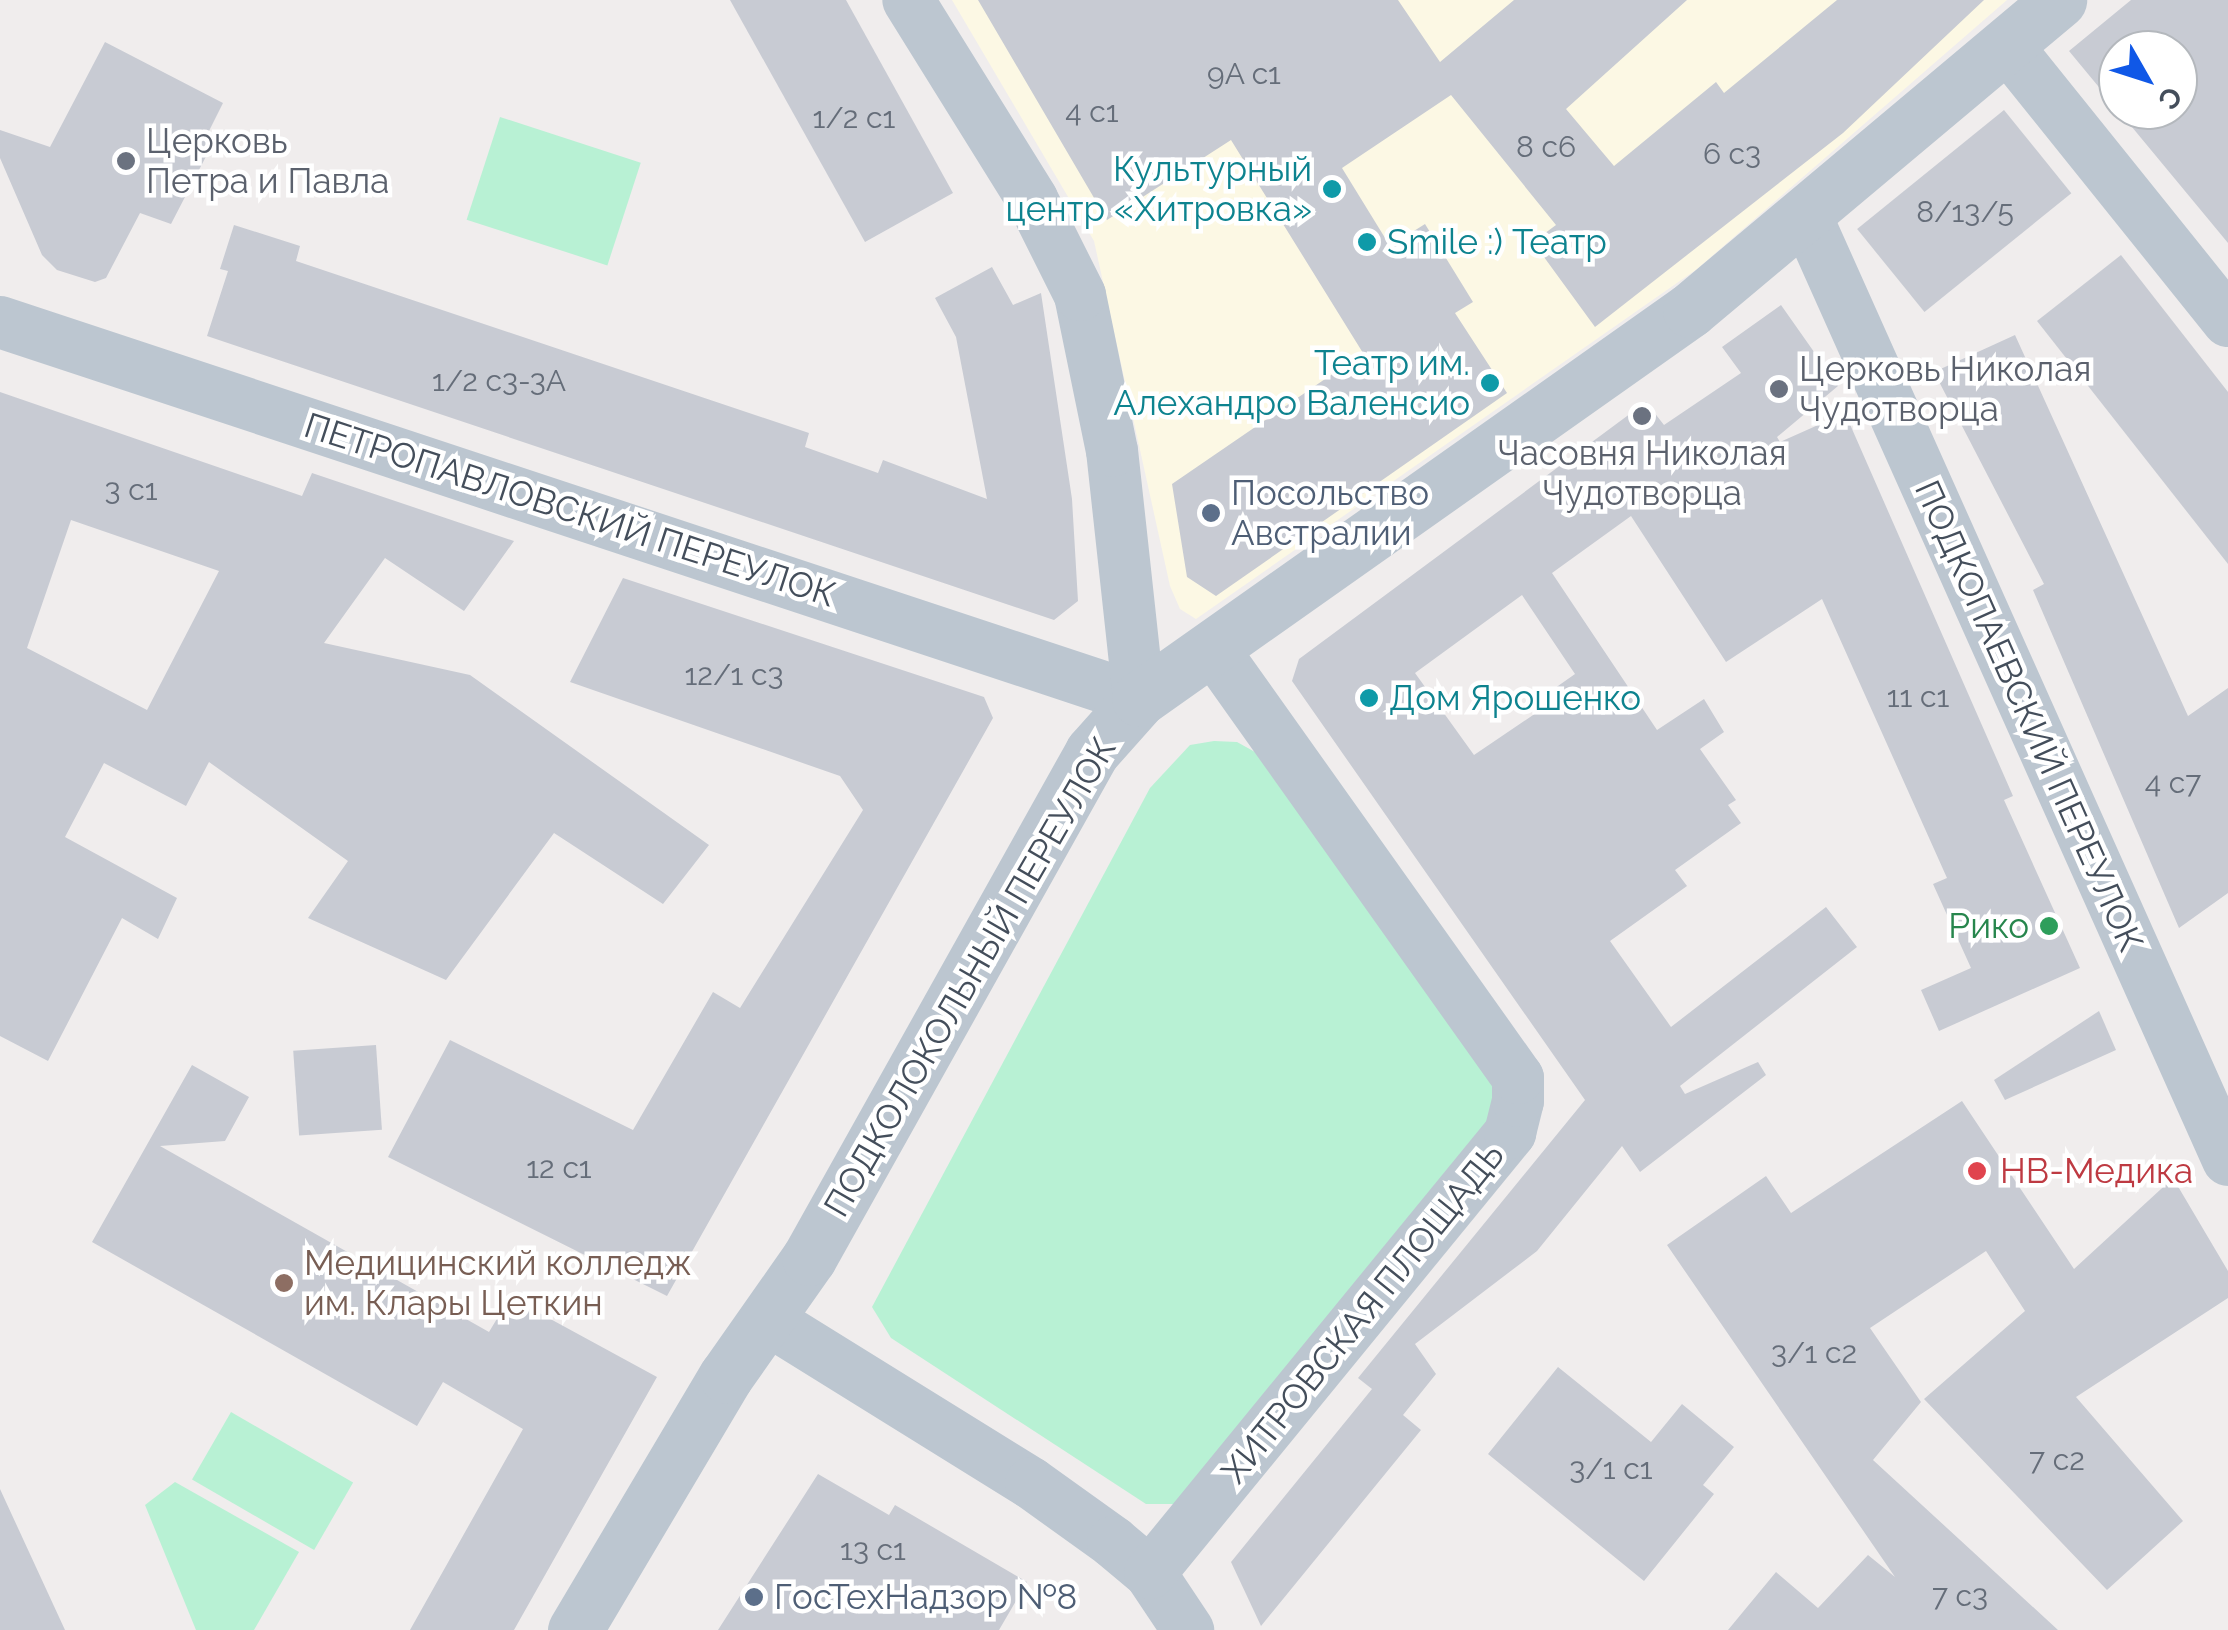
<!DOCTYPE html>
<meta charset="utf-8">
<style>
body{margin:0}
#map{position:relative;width:2228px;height:1630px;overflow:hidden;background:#f0eded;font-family:Raleway,sans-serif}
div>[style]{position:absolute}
.commercial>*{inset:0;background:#fcf8e4}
.green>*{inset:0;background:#b8f1d4;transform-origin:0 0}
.building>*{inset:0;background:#c8cbd3;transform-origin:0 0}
.minor>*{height:52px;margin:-26px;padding:0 26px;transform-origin:26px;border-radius:26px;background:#bcc6d0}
.tertiary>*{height:55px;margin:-27.5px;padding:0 27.5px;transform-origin:27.5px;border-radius:27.5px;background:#bcc6d0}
.dots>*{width:28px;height:28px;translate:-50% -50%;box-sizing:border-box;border:5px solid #fff;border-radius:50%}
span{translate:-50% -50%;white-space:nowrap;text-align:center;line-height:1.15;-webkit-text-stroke:9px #fff;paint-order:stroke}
.number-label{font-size:30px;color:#656d79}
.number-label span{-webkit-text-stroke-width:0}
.worship-label{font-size:35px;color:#5b616d}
.left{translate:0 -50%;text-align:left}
.culture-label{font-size:35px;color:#0d838f}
.right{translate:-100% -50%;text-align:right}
.service-label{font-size:35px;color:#4e5e75}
.street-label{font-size:35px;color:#444e5b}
.leisure-label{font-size:35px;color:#27864d}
.health-label{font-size:35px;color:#be3a42}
.education-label{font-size:35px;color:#785e54}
.north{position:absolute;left:2098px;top:30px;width:100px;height:100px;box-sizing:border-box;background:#fff;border:2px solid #b4b8bd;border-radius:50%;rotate:129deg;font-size:28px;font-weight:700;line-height:40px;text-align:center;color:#444e5b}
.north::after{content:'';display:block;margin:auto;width:35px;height:45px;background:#1058e7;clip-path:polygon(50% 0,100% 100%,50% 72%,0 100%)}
</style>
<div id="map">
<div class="commercial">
<div style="clip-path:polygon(952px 0,2007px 0,1697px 269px,1196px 619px,1180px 609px,1170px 586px,1094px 241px)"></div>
</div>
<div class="green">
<div style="left:500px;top:117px;width:148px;height:108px;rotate:18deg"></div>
<div style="clip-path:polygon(1214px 741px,1237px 742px,1255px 752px,1490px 1066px,1498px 1098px,1490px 1122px,1178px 1504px,1146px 1504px,891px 1338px,872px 1307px,1150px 788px,1190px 745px)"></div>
<div style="left:231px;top:1412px;width:141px;height:78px;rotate:30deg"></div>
<div style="clip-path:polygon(175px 1482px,299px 1552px,254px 1630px,196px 1630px,145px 1505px)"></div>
</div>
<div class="building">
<div style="clip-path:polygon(730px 0,846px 0,953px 193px,865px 242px)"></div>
<div style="clip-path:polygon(978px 0,1398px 0,1440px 62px,1514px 0,1687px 0,1566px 109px,1614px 166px,1716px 82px,1724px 93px,1837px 0,1984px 0,1843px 133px,1595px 327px,1533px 242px,1556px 225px,1451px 95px,1342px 168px,1390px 246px,1425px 224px,1473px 302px,1455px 313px,1507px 393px,1216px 596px,1187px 577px,1172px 484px,1363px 353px,1231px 140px,1107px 220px)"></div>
<div style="clip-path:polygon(evenodd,2131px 0,2228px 0,2228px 243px,2069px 51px,2131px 0,2118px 50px,2178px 50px,2178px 110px,2118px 110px,2118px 50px)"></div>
<div style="clip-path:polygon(105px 42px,223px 103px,206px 137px,214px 141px,171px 224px,140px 213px,106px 278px,95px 282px,57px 270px,42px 255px,0 158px,0 130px,50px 147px)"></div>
<div style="left:2004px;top:110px;width:107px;height:189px;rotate:51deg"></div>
<div style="clip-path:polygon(234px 225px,300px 246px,296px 261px,809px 433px,805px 447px,878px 473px,883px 460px,987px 499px,956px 337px,935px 298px,992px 267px,1013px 305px,1041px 293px,1072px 499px,1078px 601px,1054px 620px,207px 336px,228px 271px,220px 269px)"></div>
<div style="clip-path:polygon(2121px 255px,2228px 392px,2228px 564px,2037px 321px)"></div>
<div style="clip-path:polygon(evenodd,1781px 305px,1838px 386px,1777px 437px,1780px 442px,1845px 413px,2013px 796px,2004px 800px,2080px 968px,1939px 1031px,1921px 990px,1971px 968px,1933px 884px,1947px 878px,1822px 599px,1726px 662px,1631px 516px,1552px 573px,1657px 730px,1704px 699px,1724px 732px,1700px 749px,1736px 800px,1728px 805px,1741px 823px,1675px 870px,1687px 886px,1610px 941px,1671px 1027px,1826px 907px,1857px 947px,1680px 1086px,1685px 1094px,1758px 1062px,1766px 1075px,1640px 1172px,1622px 1146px,1537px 1251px,1415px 1344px,1436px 1374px,1403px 1415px,1421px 1430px,1261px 1626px,1231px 1562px,1372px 1389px,1358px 1378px,1585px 1100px,1292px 681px,1299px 659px,1646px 402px,1664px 425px,1741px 373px,1722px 347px,1781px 305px,1522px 595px,1575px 674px,1531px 705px,1536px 713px,1474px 755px,1415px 673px,1522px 595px)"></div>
<div style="clip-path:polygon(2015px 335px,2188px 716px,2228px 688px,2228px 893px,2179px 928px,2033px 590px,2044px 584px,1934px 372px)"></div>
<div style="clip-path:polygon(evenodd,0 392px,302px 496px,312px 473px,514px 541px,464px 611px,385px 558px,324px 643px,470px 675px,709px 845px,663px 904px,554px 833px,446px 980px,308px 918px,348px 861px,209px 762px,186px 806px,104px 763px,65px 837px,177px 898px,158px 939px,122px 918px,48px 1061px,0 1036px,0 392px,71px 520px,219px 571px,147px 710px,27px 648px,71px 520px)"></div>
<div style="clip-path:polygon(623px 578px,984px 697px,993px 718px,667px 1296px,388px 1157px,450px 1040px,633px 1130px,713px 992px,740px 1008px,863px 810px,840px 776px,570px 682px)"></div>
<div style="clip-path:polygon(2099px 1011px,2116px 1050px,2005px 1100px,1994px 1080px)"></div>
<div style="left:376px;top:1045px;width:85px;height:83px;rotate:86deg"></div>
<div style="clip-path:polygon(192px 1065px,249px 1097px,225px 1141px,160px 1146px,489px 1332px,510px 1297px,657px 1377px,514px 1630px,410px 1630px,523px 1429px,443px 1382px,417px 1426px,92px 1242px)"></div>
<div style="clip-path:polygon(1962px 1101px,2074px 1269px,2173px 1178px,2228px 1271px,2228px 1298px,2076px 1397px,2183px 1521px,2107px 1590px,1924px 1399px,2025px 1311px,1986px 1251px,1870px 1328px,1921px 1402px,1873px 1460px,2058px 1630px,1728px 1630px,1776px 1572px,1818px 1608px,1868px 1555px,1895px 1577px,1667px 1245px,1766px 1176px,1791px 1213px)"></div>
<div style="clip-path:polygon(1558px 1367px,1651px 1442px,1682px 1404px,1734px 1447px,1703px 1485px,1714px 1494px,1644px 1581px,1488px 1454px)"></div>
<div style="clip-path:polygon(818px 1474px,889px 1515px,895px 1505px,1027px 1582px,999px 1630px,718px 1630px)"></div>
<div style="clip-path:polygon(0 1489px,41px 1578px,65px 1630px,0 1630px)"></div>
</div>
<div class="minor">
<div style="left:2007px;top:46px;width:353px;rotate:51.2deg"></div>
<div style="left:1806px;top:216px;width:1034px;rotate:65.91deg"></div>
<div style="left:0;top:322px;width:1200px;rotate:18.31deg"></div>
<div style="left:1139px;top:699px;width:249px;rotate:-96.2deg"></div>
<div style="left:1112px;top:451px;width:159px;rotate:-101.6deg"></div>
<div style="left:1080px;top:295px;width:107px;rotate:-116.6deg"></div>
<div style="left:1032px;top:199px;width:234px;rotate:-121.9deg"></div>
<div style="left:768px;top:1320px;width:309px;rotate:31.8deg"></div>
<div style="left:1031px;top:1483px;width:101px;rotate:35.7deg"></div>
<div style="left:1113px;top:1542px;width:48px;rotate:40deg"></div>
<div style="left:1150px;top:1573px;width:69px;rotate:56.3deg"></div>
<div style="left:1150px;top:1573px;width:569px;rotate:-50.71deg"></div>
<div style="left:1510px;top:1133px;width:33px;rotate:-76deg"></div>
<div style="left:1518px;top:1101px;width:23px;rotate:-90deg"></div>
<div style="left:1518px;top:1078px;width:526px;rotate:-125.41deg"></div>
</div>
<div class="tertiary">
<div style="left:575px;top:1630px;width:295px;rotate:-59.3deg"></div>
<div style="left:726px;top:1376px;width:144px;rotate:-54.9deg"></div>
<div style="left:809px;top:1258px;width:580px;rotate:-60.78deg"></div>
<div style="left:1092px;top:752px;width:71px;rotate:-48.4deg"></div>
<div style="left:1139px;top:699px;width:674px;rotate:-35.22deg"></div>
<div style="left:1690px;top:310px;width:482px;rotate:-40deg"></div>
</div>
<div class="dots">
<div style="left:126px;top:161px;background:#6b7280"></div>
<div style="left:1332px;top:189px;background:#0f9aa8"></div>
<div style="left:1367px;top:242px;background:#0f9aa8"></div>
<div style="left:1490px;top:383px;background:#0f9aa8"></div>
<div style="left:1779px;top:389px;background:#6b7280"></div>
<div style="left:1642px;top:416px;background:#6b7280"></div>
<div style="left:1211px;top:513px;background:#5c6f8a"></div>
<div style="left:1369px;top:698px;background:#0f9aa8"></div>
<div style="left:2049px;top:926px;background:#2e9e5b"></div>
<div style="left:1977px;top:1171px;background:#e0444e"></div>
<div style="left:284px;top:1283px;background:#8d6e63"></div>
<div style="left:754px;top:1597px;background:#5c6f8a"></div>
</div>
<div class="number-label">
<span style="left:1244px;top:74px">9А с1</span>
<span style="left:1092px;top:112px">4 с1</span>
<span style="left:854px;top:118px">1/2 с1</span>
<span style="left:1546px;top:147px">8 с6</span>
<span style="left:1732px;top:154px">6 с3</span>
<span style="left:1965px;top:212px">8/13/5</span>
<span style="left:499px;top:381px">1/2 с3-3А</span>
<span style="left:131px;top:490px">3 с1</span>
<span style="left:734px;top:675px">12/1 с3</span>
<span style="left:1918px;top:697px">11 с1</span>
<span style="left:2173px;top:783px">4 с7</span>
<span style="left:559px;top:1168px">12 с1</span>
<span style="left:1814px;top:1353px">3/1 с2</span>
<span style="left:2057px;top:1460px">7 с2</span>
<span style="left:1611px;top:1469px">3/1 с1</span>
<span style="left:873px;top:1550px">13 с1</span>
<span style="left:1960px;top:1596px">7 с3</span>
</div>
<div class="worship-label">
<span class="left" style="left:146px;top:161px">Церковь<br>Петра и Павла</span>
<span class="left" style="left:1799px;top:389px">Церковь Николая<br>Чудотворца</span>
<span style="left:1642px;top:473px">Часовня Николая<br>Чудотворца</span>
</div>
<div class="culture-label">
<span class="right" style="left:1312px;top:189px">Культурный<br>центр «Хитровка»</span>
<span class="left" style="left:1387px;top:242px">Smile :) Театр</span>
<span class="right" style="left:1470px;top:383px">Театр им.<br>Алехандро Валенсио</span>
<span class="left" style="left:1389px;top:698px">Дом Ярошенко</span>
</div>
<div class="service-label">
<span class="left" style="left:1231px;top:513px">Посольство<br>Австралии</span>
<span class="left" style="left:774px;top:1597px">ГосТехНадзор №8</span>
</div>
<div class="street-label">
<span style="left:570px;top:510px;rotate:18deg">ПЕТРОПАВЛОВСКИЙ ПЕРЕУЛОК</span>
<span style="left:2029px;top:716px;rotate:66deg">ПОДКОПАЕВСКИЙ ПЕРЕУЛОК</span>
<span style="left:970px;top:977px;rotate:-60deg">ПОДКОЛОКОЛЬНЫЙ ПЕРЕУЛОК</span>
<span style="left:1363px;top:1313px;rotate:-51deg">ХИТРОВСКАЯ ПЛОЩАДЬ</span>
</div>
<div class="leisure-label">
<span class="right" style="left:2029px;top:926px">Рико</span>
</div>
<div class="health-label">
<span class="left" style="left:2000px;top:1171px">НВ-Медика</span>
</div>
<div class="education-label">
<span class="left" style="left:304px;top:1283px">Медицинский колледж<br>им. Клары Цеткин</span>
</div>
<div class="north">С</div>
</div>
